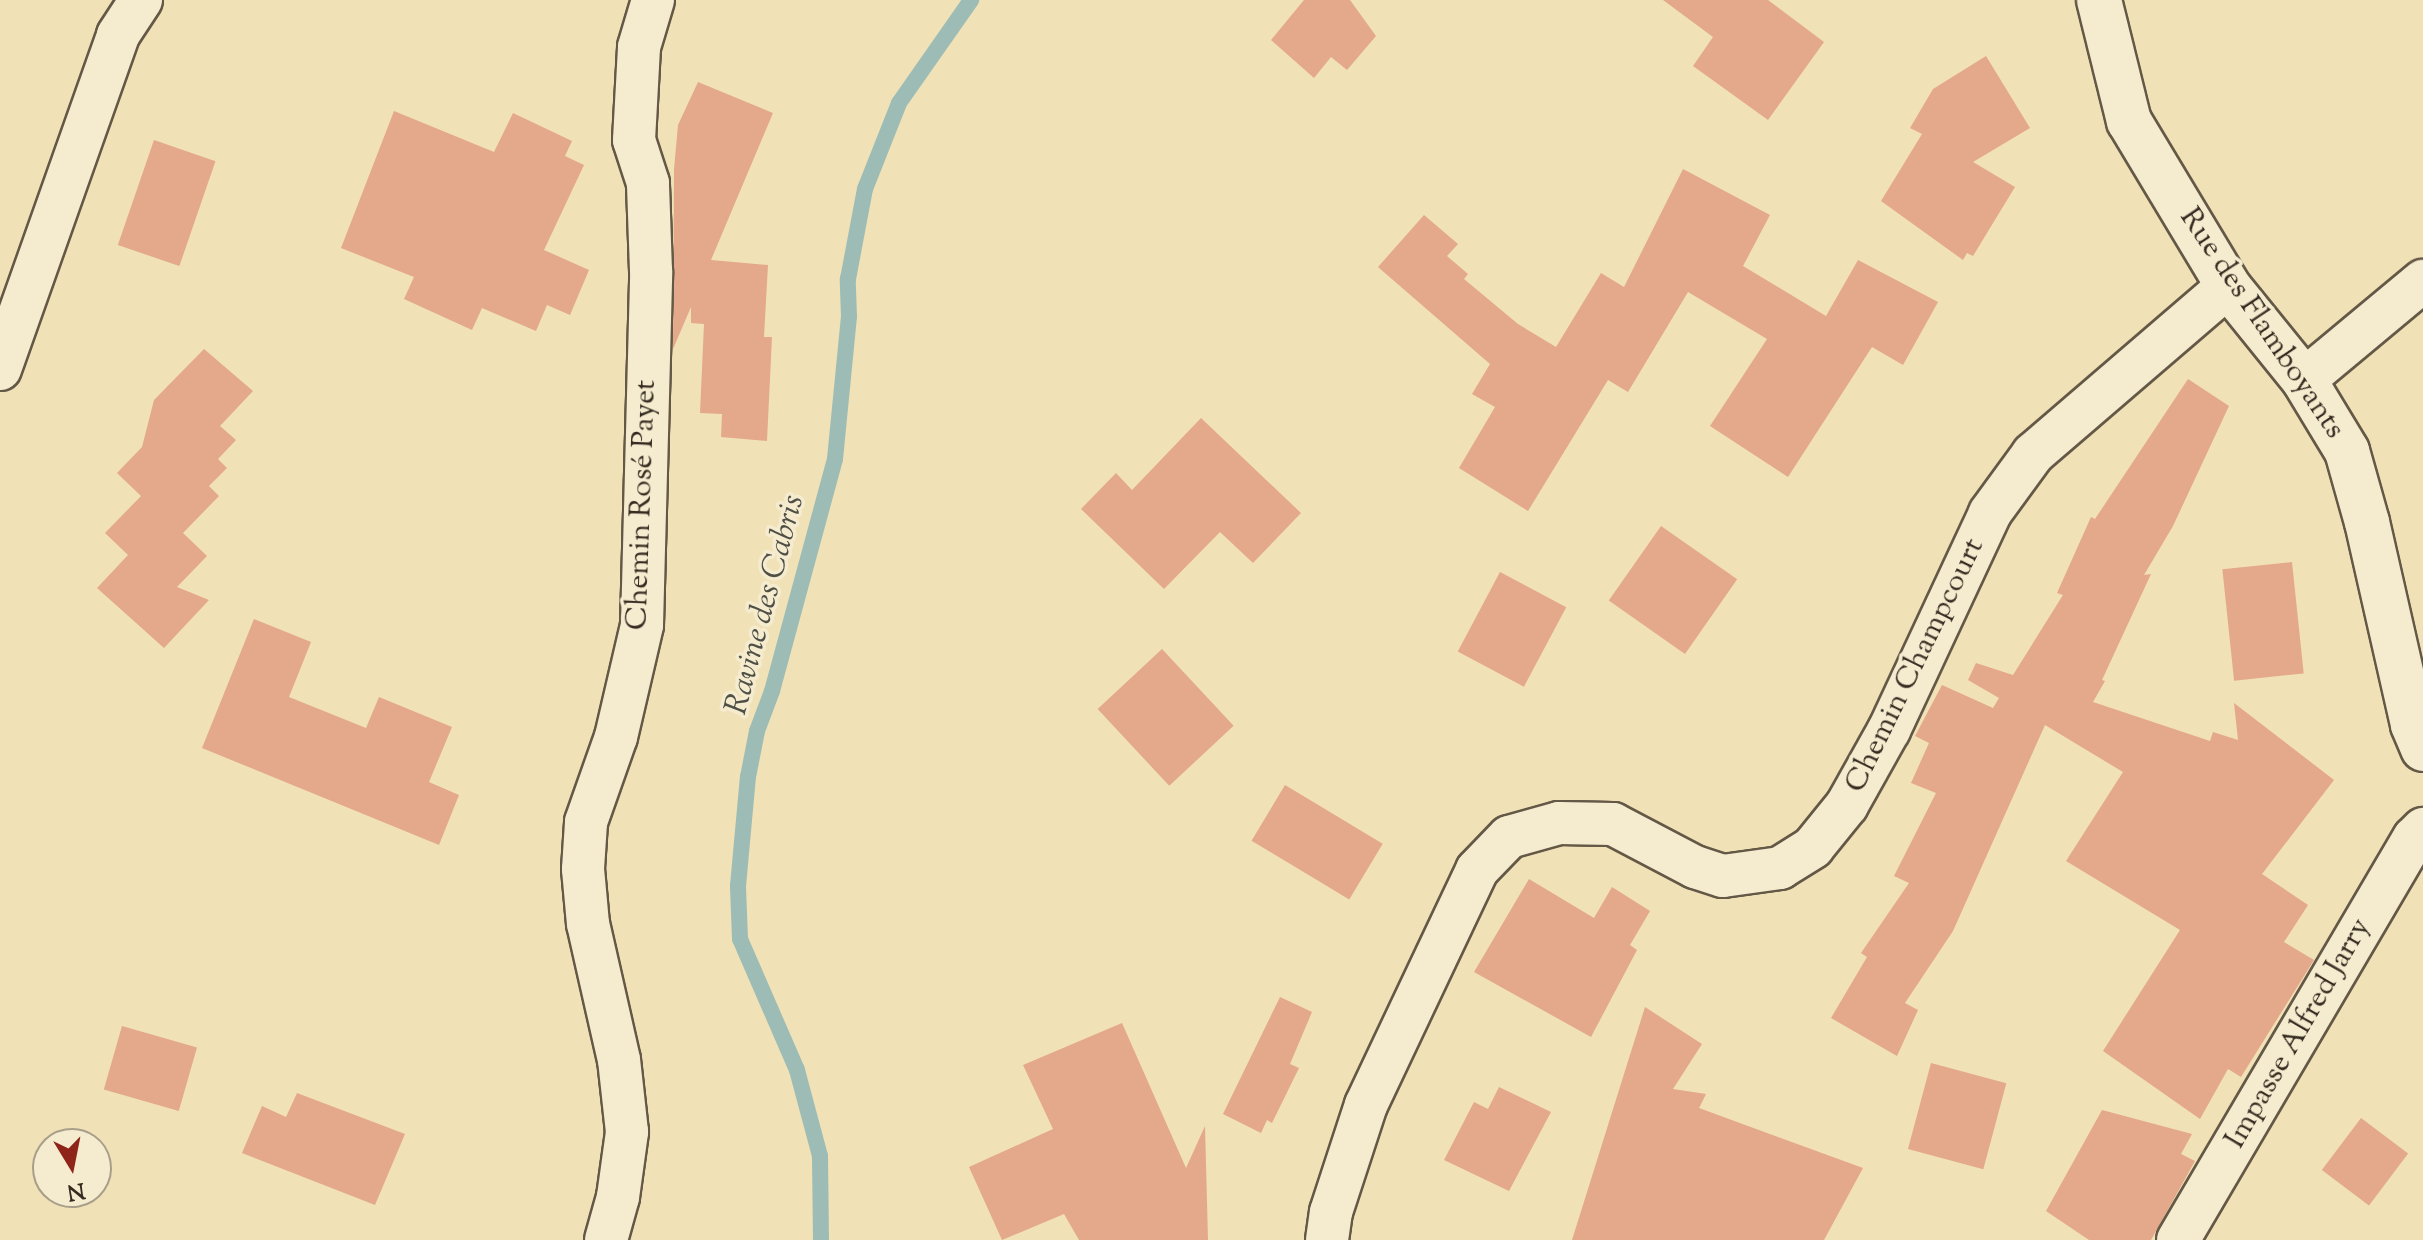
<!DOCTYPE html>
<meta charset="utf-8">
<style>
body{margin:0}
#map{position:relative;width:2423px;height:1240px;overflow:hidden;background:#f0e1b7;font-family:"Sorts Mill Goudy",serif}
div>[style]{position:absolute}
.stream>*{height:16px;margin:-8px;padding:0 8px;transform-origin:8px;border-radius:8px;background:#9cbcb5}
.building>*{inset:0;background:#e4a88a;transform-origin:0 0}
.roads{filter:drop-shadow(2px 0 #645846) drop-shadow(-2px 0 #645846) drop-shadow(0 2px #645846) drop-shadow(0 -2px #645846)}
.minor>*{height:42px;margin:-21px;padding:0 21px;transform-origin:21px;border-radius:21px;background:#f5ecd0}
.secondary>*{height:44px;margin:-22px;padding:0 22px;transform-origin:22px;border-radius:22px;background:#f5ecd0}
span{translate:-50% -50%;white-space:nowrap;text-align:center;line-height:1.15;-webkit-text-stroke:7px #f5ecd0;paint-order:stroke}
.street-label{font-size:30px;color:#352b20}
.water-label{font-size:32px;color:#4f4f45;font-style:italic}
.north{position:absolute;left:32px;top:1128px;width:80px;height:80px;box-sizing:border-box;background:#f5ecd0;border:2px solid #a89f8a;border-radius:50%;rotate:170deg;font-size:22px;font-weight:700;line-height:32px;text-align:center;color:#352b20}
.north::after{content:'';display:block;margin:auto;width:28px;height:36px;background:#8f2418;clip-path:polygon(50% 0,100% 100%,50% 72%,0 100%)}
</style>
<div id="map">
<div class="stream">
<div style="left:821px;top:1240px;width:84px;rotate:-90.7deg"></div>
<div style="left:820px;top:1156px;width:89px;rotate:-105deg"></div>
<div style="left:797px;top:1070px;width:143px;rotate:-113.5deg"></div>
<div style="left:740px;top:939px;width:53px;rotate:-92.2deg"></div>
<div style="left:738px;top:886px;width:109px;rotate:-84.8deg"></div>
<div style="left:748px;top:777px;width:47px;rotate:-78.9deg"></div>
<div style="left:757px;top:731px;width:43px;rotate:-69.4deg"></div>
<div style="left:772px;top:691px;width:240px;rotate:-74.8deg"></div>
<div style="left:835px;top:459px;width:143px;rotate:-84.4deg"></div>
<div style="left:849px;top:317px;width:38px;rotate:-92deg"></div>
<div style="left:848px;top:279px;width:92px;rotate:-79.3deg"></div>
<div style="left:865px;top:189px;width:92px;rotate:-68.4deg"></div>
<div style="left:899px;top:103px;width:126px;rotate:-55deg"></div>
</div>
<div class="building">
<div style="clip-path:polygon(1304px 0,1350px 0,1376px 36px,1347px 70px,1331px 57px,1314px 78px,1271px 40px)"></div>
<div style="clip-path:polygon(1663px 0,1768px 0,1824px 42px,1768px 120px,1693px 66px,1713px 37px)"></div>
<div style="clip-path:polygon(1986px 56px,2030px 128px,1973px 162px,2015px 187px,1973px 256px,1967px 253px,1963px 260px,1881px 201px,1922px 134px,1910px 128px,1933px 89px)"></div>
<div style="clip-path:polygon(698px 82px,773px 113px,711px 260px,768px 265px,764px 337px,772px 337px,767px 441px,721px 437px,722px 414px,700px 413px,704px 324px,691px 323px,691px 307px,673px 349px,674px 169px,678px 125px)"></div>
<div style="clip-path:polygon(394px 111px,494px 152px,513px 113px,572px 141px,565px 156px,584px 165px,544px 250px,589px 270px,570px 315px,547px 305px,536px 331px,482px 308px,472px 330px,404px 299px,414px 277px,341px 248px)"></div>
<div style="left:154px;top:140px;width:65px;height:111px;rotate:19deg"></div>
<div style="clip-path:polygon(1683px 169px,1770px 215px,1743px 266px,1826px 316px,1858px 260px,1938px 302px,1903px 365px,1872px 347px,1788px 477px,1710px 426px,1767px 339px,1688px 292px,1628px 392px,1608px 380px,1528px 511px,1459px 468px,1495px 407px,1472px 394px,1490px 364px,1378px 267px,1424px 215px,1458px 244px,1447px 256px,1468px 274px,1464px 279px,1518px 324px,1556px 347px,1601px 273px,1624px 287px)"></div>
<div style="clip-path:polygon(204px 349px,253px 391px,220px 426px,236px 440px,218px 459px,227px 468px,209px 486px,219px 496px,183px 533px,207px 556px,177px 587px,209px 600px,164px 648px,97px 588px,128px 555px,105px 533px,141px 496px,117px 473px,142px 447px,154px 400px)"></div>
<div style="clip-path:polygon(2188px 379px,2229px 406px,2173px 526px,2144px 575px,2151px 574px,2102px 680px,2105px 681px,2093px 702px,2210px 741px,2213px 732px,2238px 740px,2234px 703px,2334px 780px,2262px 874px,2308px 905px,2284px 942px,2314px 960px,2241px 1077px,2228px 1069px,2200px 1119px,2103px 1051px,2180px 930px,2066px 861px,2123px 772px,2045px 725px,1953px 931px,1905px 1003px,1918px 1010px,1897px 1056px,1831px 1018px,1867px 957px,1861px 953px,1909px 883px,1894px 876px,1936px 793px,1911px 783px,1929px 743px,1915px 736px,1942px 685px,1993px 708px,1999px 698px,1968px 680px,1976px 663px,2013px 675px,2063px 595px,2057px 593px,2091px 517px,2095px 519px)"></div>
<div style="clip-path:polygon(1201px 418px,1301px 513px,1253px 563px,1220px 532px,1164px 589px,1081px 509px,1116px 473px,1132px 490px)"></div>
<div style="left:1661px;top:526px;width:93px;height:91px;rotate:35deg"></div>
<div style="left:2292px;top:562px;width:112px;height:70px;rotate:84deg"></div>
<div style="left:1500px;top:572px;width:75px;height:90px;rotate:28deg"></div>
<div style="clip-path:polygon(254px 619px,311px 642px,289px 697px,366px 728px,379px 697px,452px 727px,429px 782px,459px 795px,439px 845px,202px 748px)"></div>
<div style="left:1162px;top:649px;width:105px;height:88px;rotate:47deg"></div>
<div style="left:1285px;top:785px;width:114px;height:65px;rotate:31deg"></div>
<div style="clip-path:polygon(1529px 879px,1594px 918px,1612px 887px,1650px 911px,1630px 945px,1637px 950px,1591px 1037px,1474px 972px)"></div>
<div style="clip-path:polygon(1280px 997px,1312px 1012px,1290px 1064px,1299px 1068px,1272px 1123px,1267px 1120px,1261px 1133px,1223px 1114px)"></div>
<div style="clip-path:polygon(1645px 1007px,1702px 1044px,1673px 1089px,1706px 1094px,1699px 1108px,1863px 1168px,1824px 1240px,1572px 1240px)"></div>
<div style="clip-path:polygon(1122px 1023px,1186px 1168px,1205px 1126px,1208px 1240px,1079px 1240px,1064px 1214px,1002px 1240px,969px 1167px,1053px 1129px,1023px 1065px)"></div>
<div style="left:122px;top:1026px;width:78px;height:66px;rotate:16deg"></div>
<div style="left:1931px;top:1063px;width:78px;height:89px;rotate:15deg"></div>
<div style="clip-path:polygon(1499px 1087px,1551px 1112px,1509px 1191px,1444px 1160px,1474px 1102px,1488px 1109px)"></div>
<div style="clip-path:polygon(297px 1093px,405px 1134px,375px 1205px,242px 1153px,262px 1106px,286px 1117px)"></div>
<div style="clip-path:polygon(2102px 1110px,2192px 1134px,2181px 1154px,2195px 1161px,2151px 1240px,2089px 1240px,2046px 1211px)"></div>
<div style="left:2361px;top:1118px;width:59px;height:65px;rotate:37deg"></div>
</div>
<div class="roads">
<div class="minor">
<div style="left:0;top:369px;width:354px;rotate:-70.5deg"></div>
<div style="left:118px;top:35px;width:42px;rotate:-56.7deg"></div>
<div style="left:2304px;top:380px;width:155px;rotate:-39.8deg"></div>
<div style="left:606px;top:1240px;width:45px;rotate:-74.4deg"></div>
<div style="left:618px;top:1197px;width:66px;rotate:-82.1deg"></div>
<div style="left:627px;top:1132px;width:72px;rotate:-96.3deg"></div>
<div style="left:619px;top:1060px;width:139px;rotate:-102.8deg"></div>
<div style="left:588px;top:924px;width:55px;rotate:-95.2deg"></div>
<div style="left:583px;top:869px;width:47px;rotate:-86.3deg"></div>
<div style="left:586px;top:822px;width:90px;rotate:-70.6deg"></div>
<div style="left:616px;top:737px;width:115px;rotate:-76.9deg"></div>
<div style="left:642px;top:625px;width:354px;rotate:-88.5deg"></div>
<div style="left:651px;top:271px;width:88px;rotate:-92deg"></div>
<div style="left:648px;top:183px;width:45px;rotate:-108deg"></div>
<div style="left:634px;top:140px;width:93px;rotate:-86.9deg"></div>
<div style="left:639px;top:47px;width:49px;rotate:-73.4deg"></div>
<div style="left:1327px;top:1240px;width:28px;rotate:-82deg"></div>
<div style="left:1331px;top:1212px;width:113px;rotate:-71.9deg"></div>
<div style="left:1366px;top:1105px;width:260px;rotate:-64.7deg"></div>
<div style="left:1477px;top:870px;width:46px;rotate:-45.9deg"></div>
<div style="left:1509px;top:837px;width:52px;rotate:-15.6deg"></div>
<div style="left:1559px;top:823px;width:54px;rotate:1.1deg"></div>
<div style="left:1613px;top:824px;width:93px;rotate:27.7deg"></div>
<div style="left:1695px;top:867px;width:29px;rotate:18deg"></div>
<div style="left:1723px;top:876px;width:58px;rotate:-8deg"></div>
<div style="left:1780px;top:868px;width:39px;rotate:-32deg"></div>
<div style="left:1813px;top:847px;width:54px;rotate:-51deg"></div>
<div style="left:1847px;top:805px;width:86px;rotate:-60.8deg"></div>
<div style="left:1889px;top:730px;width:239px;rotate:-65deg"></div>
<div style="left:1990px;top:513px;width:73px;rotate:-53.9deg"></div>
<div style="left:2033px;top:454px;width:257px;rotate:-40.7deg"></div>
<div style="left:2178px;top:1240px;width:466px;rotate:-59.6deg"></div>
<div style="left:2414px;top:838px;width:13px;rotate:-45deg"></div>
</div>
<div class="secondary">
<div style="left:2099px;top:0;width:125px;rotate:76.1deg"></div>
<div style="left:2129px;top:121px;width:192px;rotate:59deg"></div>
<div style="left:2228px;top:286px;width:121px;rotate:51deg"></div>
<div style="left:2304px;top:380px;width:83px;rotate:58.8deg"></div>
<div style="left:2347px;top:451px;width:74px;rotate:74.3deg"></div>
<div style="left:2367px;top:522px;width:208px;rotate:77.2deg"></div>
<div style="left:2413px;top:725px;width:26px;rotate:67deg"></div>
</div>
</div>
<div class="street-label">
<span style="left:2261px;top:324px;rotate:56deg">Rue des Flamboyants</span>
<span style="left:643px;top:505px;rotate:-88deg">Chemin Rosé Payet</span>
<span style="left:1916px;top:666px;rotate:-64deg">Chemin Champcourt</span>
<span style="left:2299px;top:1034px;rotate:-60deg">Impasse Alfred Jarry</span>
</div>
<div class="water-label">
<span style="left:766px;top:605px;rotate:-75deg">Ravine des Cabris</span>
</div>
<div class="north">N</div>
</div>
